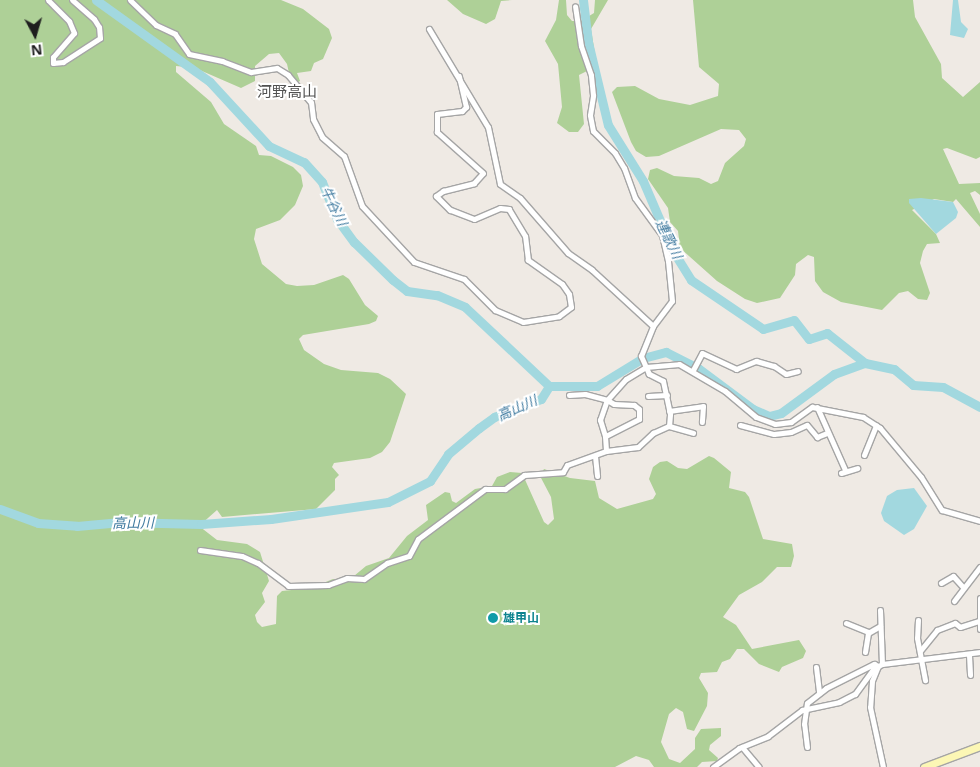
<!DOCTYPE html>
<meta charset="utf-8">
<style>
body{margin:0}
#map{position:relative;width:980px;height:767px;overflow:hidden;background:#efeae4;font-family:"Noto Sans","Noto Sans JP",sans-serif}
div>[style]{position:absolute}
.forest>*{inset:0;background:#aed097}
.water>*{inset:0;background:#a2d8df}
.river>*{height:9px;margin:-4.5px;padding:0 4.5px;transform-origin:4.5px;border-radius:4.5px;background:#a2d8df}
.roads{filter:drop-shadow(1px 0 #a5a5a5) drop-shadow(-1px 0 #a5a5a5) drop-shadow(0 1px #a5a5a5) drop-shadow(0 -1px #a5a5a5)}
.street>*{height:5px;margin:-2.5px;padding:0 2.5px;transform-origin:2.5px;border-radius:2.5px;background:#fff}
.secondary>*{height:7px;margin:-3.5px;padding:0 3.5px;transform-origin:3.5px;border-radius:3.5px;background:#fcf7b5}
.dots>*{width:14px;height:14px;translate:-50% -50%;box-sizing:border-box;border:2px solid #fff;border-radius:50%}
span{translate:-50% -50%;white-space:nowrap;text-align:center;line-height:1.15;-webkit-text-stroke:4px #fff;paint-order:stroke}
.culture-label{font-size:12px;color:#0d838f;font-weight:700}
.left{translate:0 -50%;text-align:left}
.water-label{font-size:14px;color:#427ca1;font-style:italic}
.quarter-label{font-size:15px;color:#515151}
.north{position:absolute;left:10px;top:10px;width:50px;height:50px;-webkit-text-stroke:4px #fff;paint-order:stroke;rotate:174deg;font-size:14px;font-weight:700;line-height:20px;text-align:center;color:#1e1e1e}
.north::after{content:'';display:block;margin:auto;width:18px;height:22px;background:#1e1e1e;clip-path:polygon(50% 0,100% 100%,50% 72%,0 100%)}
</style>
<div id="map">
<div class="forest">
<div style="clip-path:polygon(0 0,281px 0,303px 9px,329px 29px,332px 38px,323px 59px,314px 63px,311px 71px,297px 73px,300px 81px,296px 83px,291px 82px,287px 64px,279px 53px,269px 54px,255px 66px,255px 81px,241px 88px,195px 68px,176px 66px,176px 72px,211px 102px,224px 124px,256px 146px,259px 155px,271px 156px,293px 167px,301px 175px,303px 186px,295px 205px,280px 220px,256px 229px,254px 239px,262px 264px,286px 284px,297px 286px,314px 285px,343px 275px,349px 279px,365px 305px,378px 316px,376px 321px,369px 324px,303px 335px,299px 339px,304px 350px,324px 364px,341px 370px,378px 373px,390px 379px,406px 394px,390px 442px,382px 452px,370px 458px,334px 463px,332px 467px,339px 475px,335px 479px,335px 490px,316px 509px,222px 517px,217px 510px,199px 526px,217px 540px,247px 544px,260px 552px,269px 581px,262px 593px,265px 602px,255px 615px,257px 622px,262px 627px,276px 624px,277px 596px,282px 591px,311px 588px,333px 579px,348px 581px,366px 566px,389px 558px,407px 536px,428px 520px,426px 505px,445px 492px,450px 493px,452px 501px,456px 503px,475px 489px,492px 486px,497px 477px,510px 472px,522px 473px,544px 522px,548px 525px,554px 519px,551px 497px,540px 476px,544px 469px,570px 478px,595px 481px,599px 498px,617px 509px,653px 499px,656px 494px,649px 479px,653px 467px,660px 462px,667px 461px,678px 468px,687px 469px,709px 456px,714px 458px,731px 472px,729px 488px,745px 492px,749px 497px,763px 539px,792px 544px,794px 556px,791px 567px,777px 567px,762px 582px,739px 595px,723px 617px,736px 625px,752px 649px,799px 640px,806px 651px,803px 658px,782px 667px,779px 672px,759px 664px,744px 649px,737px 649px,730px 659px,722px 662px,717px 672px,701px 673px,699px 678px,708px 693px,707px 706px,694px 731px,687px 729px,683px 712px,676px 708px,669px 714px,661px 742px,669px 759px,680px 763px,695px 749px,695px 738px,701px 729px,721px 728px,721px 736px,710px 745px,709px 750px,718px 758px,717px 761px,702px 762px,697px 767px,654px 767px,649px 760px,636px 756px,615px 767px,0 767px)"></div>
<div style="clip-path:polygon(447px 0,512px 0,501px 1px,495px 19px,486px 24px,463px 14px)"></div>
<div style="clip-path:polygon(559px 0,566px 0,567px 15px,572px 21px,581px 21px,594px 13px,595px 0,608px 0,591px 29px,597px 66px,579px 75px,584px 124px,578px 132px,569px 132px,557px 123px,562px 107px,558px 64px,545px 41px,556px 20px)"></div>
<div style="clip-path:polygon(693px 0,913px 0,915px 17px,941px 64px,942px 78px,963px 97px,980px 82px,980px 157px,976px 159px,947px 148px,943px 149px,959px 184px,980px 183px,980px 195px,975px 191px,970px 193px,980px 214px,980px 227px,956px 199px,953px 202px,934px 199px,912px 210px,936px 234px,940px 243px,927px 244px,923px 251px,920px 263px,930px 293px,927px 300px,918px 299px,908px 291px,899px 293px,882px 310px,841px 302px,823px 292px,815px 281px,814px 257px,808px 255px,796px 264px,795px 275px,780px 298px,757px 303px,745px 299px,717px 281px,680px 248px,678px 231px,670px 222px,668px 208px,648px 179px,650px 170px,657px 168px,674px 176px,699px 178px,711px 184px,718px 181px,725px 163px,744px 146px,746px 139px,739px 130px,721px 129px,659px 156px,646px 157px,636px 151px,631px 142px,612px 92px,617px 87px,635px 86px,659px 99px,690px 105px,718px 96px,719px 84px,699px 67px)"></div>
</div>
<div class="water">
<div style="clip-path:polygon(953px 0,958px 0,961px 22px,968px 29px,964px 38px,950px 35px)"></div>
<div style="clip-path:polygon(921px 198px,953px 202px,958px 212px,956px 218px,936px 234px,909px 203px,909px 199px)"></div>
<div style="clip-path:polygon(914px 488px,927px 506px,914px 529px,904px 535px,884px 521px,881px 513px,887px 496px,897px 490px)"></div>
</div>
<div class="river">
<div style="left:96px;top:0;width:140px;rotate:35.7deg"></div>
<div style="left:210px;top:82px;width:87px;rotate:47.3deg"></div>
<div style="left:269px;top:146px;width:38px;rotate:25deg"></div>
<div style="left:304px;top:162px;width:27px;rotate:48deg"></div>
<div style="left:322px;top:182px;width:40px;rotate:68deg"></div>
<div style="left:337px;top:219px;width:29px;rotate:54deg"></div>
<div style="left:354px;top:242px;width:54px;rotate:44.3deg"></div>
<div style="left:393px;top:280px;width:18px;rotate:38deg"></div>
<div style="left:407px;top:291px;width:30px;rotate:8deg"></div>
<div style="left:437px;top:295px;width:30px;rotate:23deg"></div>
<div style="left:465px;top:307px;width:115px;rotate:43.2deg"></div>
<div style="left:583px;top:0;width:42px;rotate:83.2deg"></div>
<div style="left:588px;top:42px;width:85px;rotate:76.5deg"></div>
<div style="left:608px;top:125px;width:66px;rotate:58deg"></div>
<div style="left:643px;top:181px;width:76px;rotate:66.8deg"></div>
<div style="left:673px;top:251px;width:34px;rotate:58deg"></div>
<div style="left:691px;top:280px;width:87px;rotate:34.2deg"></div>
<div style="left:763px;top:329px;width:32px;rotate:-16deg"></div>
<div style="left:794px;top:320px;width:24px;rotate:52deg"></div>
<div style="left:809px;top:339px;width:19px;rotate:-18deg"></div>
<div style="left:827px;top:333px;width:48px;rotate:38.3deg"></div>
<div style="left:0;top:509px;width:40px;rotate:20.2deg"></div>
<div style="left:38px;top:523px;width:39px;rotate:4deg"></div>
<div style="left:77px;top:526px;width:44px;rotate:-5.2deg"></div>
<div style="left:121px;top:522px;width:80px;rotate:1.4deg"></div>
<div style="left:201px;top:524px;width:70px;rotate:-4.1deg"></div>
<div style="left:271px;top:519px;width:118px;rotate:-8.3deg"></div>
<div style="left:388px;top:502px;width:47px;rotate:-26.6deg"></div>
<div style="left:430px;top:481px;width:32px;rotate:-56deg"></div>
<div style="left:448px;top:454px;width:40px;rotate:-40deg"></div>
<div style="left:479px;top:428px;width:19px;rotate:-36deg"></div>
<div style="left:494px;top:417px;width:50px;rotate:-21deg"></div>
<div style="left:541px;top:399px;width:15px;rotate:-58deg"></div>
<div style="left:549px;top:386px;width:48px"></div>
<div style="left:597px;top:386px;width:54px;rotate:-31.3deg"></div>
<div style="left:643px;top:358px;width:24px;rotate:-15deg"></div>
<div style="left:666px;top:352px;width:36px;rotate:27deg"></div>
<div style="left:698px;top:368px;width:69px;rotate:36.7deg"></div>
<div style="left:753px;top:409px;width:17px;rotate:24deg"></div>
<div style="left:769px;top:416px;width:12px;rotate:-14deg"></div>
<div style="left:781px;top:413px;width:66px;rotate:-36.3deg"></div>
<div style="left:834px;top:374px;width:33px;rotate:-20deg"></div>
<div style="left:865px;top:363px;width:30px;rotate:12deg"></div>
<div style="left:894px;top:369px;width:25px;rotate:40deg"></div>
<div style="left:913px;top:385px;width:30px;rotate:4deg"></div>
<div style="left:943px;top:387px;width:42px;rotate:28.4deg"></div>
</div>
<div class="roads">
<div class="street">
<div style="left:48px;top:0;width:30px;rotate:45deg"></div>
<div style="left:69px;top:21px;width:13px;rotate:67deg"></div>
<div style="left:74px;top:33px;width:32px;rotate:131deg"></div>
<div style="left:53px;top:57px;width:6px;rotate:90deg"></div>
<div style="left:53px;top:63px;width:10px;rotate:-6deg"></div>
<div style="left:63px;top:62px;width:44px;rotate:-33deg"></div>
<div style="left:100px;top:38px;width:11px;rotate:-95deg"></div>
<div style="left:99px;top:27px;width:9px;rotate:-122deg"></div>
<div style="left:94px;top:19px;width:29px;rotate:-139deg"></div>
<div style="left:130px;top:0;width:36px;rotate:44deg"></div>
<div style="left:156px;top:25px;width:21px;rotate:25deg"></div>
<div style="left:175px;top:34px;width:24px;rotate:55deg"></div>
<div style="left:189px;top:54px;width:34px;rotate:12deg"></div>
<div style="left:222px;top:61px;width:31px;rotate:21deg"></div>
<div style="left:251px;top:72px;width:26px;rotate:-9deg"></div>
<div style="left:277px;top:68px;width:13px;rotate:32deg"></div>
<div style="left:288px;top:75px;width:35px;rotate:50deg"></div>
<div style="left:311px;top:102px;width:17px;rotate:83deg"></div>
<div style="left:313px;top:119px;width:20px;rotate:63deg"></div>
<div style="left:322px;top:137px;width:29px;rotate:41deg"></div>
<div style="left:344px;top:156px;width:53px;rotate:70.2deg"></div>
<div style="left:362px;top:206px;width:76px;rotate:47.1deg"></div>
<div style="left:414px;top:262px;width:53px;rotate:18.8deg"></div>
<div style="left:464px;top:279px;width:44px;rotate:45deg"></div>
<div style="left:495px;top:310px;width:30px;rotate:23deg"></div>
<div style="left:523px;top:322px;width:36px;rotate:-9deg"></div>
<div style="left:559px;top:316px;width:15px;rotate:-37deg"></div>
<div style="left:571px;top:307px;width:13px;rotate:-99deg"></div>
<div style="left:569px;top:294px;width:12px;rotate:-125deg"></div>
<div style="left:562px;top:284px;width:42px;rotate:-144.8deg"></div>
<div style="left:528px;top:260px;width:24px;rotate:-97deg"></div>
<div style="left:525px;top:236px;width:31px;rotate:-121deg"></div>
<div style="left:509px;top:209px;width:9px;rotate:-174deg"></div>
<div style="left:500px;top:208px;width:28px;rotate:157deg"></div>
<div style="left:474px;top:219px;width:26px;rotate:-159deg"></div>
<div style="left:450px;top:210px;width:20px;rotate:-135deg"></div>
<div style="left:436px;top:196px;width:9px;rotate:-36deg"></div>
<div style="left:443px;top:191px;width:32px;rotate:-14deg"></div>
<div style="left:474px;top:183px;width:13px;rotate:-48deg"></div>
<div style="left:483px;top:173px;width:62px;rotate:-138.3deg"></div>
<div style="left:437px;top:132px;width:18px;rotate:-90deg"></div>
<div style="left:437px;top:114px;width:25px;rotate:-7deg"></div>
<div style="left:462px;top:111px;width:6px;rotate:-45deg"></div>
<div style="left:466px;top:107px;width:32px;rotate:-103deg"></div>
<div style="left:429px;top:29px;width:114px;rotate:59deg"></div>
<div style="left:488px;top:127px;width:58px;rotate:78.1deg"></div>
<div style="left:500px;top:184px;width:24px;rotate:35deg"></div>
<div style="left:520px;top:198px;width:73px;rotate:48.9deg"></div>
<div style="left:568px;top:253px;width:29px;rotate:35deg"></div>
<div style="left:592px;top:270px;width:83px;rotate:42.6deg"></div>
<div style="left:693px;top:370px;width:19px;rotate:-62deg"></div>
<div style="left:702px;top:353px;width:38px;rotate:25deg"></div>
<div style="left:736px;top:369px;width:22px;rotate:-22deg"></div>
<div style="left:756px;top:361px;width:19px;rotate:16deg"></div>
<div style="left:774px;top:366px;width:14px;rotate:34deg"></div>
<div style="left:786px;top:374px;width:12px;rotate:-14deg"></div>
<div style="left:569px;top:395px;width:16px;rotate:-4deg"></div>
<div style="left:585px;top:394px;width:23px;rotate:15deg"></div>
<div style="left:607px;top:400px;width:28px;rotate:-48deg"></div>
<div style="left:626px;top:379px;width:23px;rotate:-31deg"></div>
<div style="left:646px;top:367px;width:33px;rotate:-5deg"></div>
<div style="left:679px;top:364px;width:53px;rotate:30.4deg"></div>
<div style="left:725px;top:391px;width:40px;rotate:40deg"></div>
<div style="left:756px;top:417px;width:20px;rotate:20deg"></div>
<div style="left:775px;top:424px;width:16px;rotate:-7deg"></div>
<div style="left:791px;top:422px;width:26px;rotate:-36deg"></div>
<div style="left:812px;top:407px;width:52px;rotate:11.1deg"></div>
<div style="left:863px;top:417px;width:20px;rotate:33deg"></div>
<div style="left:880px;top:428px;width:64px;rotate:50.1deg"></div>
<div style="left:921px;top:477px;width:39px;rotate:58deg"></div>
<div style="left:942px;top:510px;width:40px;rotate:16deg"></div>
<div style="left:648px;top:396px;width:19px;rotate:-3deg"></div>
<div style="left:817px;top:407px;width:69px;rotate:66deg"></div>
<div style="left:669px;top:411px;width:34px;rotate:-8deg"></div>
<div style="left:703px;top:406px;width:16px;rotate:94deg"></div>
<div style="left:740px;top:425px;width:35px;rotate:15deg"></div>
<div style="left:774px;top:434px;width:17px;rotate:-7deg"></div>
<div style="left:791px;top:432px;width:17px;rotate:-24deg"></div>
<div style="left:807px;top:425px;width:16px;rotate:50deg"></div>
<div style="left:817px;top:437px;width:11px;rotate:-22deg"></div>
<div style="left:669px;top:426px;width:25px;rotate:16deg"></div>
<div style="left:605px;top:436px;width:17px;rotate:-107deg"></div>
<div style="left:600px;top:420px;width:21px;rotate:-71deg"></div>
<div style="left:607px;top:400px;width:8px;rotate:30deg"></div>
<div style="left:614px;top:404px;width:20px;rotate:3deg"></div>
<div style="left:634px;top:405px;width:6px;rotate:39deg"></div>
<div style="left:639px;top:409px;width:10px;rotate:90deg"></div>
<div style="left:639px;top:419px;width:38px;rotate:153deg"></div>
<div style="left:605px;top:436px;width:15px;rotate:86deg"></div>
<div style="left:864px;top:455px;width:32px;rotate:-68deg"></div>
<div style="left:595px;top:456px;width:20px;rotate:84deg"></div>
<div style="left:841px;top:473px;width:17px;rotate:-17deg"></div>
<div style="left:200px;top:550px;width:42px;rotate:8.1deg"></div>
<div style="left:242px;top:556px;width:17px;rotate:24deg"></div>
<div style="left:258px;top:563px;width:38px;rotate:37deg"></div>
<div style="left:288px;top:586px;width:40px;rotate:-1.4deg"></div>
<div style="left:328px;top:585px;width:20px;rotate:-20deg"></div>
<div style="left:347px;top:578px;width:17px;rotate:3deg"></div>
<div style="left:364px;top:579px;width:28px;rotate:-35deg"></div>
<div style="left:387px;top:563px;width:23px;rotate:-18deg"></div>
<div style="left:409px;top:556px;width:19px;rotate:-62deg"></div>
<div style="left:418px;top:539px;width:84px;rotate:-36.7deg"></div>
<div style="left:485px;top:489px;width:20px"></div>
<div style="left:505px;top:489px;width:24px;rotate:-36deg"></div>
<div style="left:524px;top:475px;width:39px;rotate:-4deg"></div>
<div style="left:563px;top:472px;width:8px;rotate:-60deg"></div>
<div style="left:567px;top:465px;width:41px;rotate:-19.7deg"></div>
<div style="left:606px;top:451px;width:32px;rotate:-7deg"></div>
<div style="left:638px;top:447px;width:21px;rotate:-43deg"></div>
<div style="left:653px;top:433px;width:17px;rotate:-24deg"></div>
<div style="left:669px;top:426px;width:12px;rotate:-85deg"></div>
<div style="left:670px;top:414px;width:34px;rotate:-102deg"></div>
<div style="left:663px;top:381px;width:16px;rotate:-153deg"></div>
<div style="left:649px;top:374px;width:20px;rotate:-114deg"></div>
<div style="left:641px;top:356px;width:32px;rotate:-68deg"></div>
<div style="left:653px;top:326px;width:31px;rotate:-53deg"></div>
<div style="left:672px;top:301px;width:40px;rotate:-95.7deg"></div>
<div style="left:668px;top:261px;width:27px;rotate:-103deg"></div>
<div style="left:662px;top:235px;width:46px;rotate:-126.1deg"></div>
<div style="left:635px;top:198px;width:32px;rotate:-110deg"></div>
<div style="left:624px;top:168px;width:17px;rotate:-121deg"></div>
<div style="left:615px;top:153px;width:31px;rotate:-135deg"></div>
<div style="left:593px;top:131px;width:16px;rotate:-101deg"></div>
<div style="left:590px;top:115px;width:20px;rotate:-81deg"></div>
<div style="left:593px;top:95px;width:20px;rotate:-96deg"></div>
<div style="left:591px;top:75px;width:31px;rotate:-109deg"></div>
<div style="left:581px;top:46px;width:40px;rotate:-98.5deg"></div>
<div style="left:941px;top:583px;width:14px;rotate:-30deg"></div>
<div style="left:953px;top:576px;width:15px;rotate:48deg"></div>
<div style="left:980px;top:598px;width:31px;rotate:90deg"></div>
<div style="left:954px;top:601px;width:43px;rotate:-52.6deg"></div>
<div style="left:880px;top:610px;width:54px;rotate:87.9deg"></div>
<div style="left:918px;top:620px;width:18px;rotate:93deg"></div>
<div style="left:917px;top:638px;width:43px;rotate:79.2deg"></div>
<div style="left:846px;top:623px;width:24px;rotate:22deg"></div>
<div style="left:920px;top:651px;width:27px;rotate:-51deg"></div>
<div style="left:937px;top:630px;width:19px;rotate:-21deg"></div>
<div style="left:955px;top:623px;width:6px;rotate:39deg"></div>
<div style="left:960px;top:627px;width:20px;rotate:-18deg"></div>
<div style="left:865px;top:652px;width:19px;rotate:-81deg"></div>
<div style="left:868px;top:633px;width:14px;rotate:-30deg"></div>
<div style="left:969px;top:655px;width:20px;rotate:87deg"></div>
<div style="left:816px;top:667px;width:26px;rotate:83deg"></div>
<div style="left:742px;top:747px;width:26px;rotate:50deg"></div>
<div style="left:807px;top:747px;width:23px;rotate:-97deg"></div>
<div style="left:804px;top:724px;width:21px;rotate:-82deg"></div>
<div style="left:807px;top:703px;width:24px;rotate:-38deg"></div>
<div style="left:826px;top:688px;width:54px;rotate:-26.6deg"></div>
<div style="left:874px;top:664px;width:4px;rotate:27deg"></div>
<div style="left:878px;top:666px;width:16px;rotate:112deg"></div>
<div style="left:872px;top:681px;width:26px;rotate:94deg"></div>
<div style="left:870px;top:707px;width:61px;rotate:77.8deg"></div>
<div style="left:713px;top:767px;width:32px;rotate:-36deg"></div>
<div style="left:739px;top:748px;width:31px;rotate:-22deg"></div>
<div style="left:768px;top:736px;width:43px;rotate:-37.4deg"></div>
<div style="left:802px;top:710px;width:38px;rotate:-12deg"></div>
<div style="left:839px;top:702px;width:18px;rotate:-27deg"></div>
<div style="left:855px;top:694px;width:31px;rotate:-54deg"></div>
<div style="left:873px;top:669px;width:10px;rotate:-29deg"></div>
<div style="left:882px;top:664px;width:99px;rotate:-7deg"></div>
</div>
<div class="secondary">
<div style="left:924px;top:767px;width:60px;rotate:-20.6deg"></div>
</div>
</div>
<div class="dots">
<div style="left:493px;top:618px;background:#0f9aa8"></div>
</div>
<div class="culture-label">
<span class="left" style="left:503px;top:618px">雄甲山</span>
</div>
<div class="water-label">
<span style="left:334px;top:206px;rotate:64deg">牛谷川</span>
<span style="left:669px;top:239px;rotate:64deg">連歌川</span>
<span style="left:517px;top:408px;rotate:-24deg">高山川</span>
<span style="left:133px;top:523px;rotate:-1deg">高山川</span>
</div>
<div class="quarter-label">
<span style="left:287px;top:92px">河野高山</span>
</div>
<div class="north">N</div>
</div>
